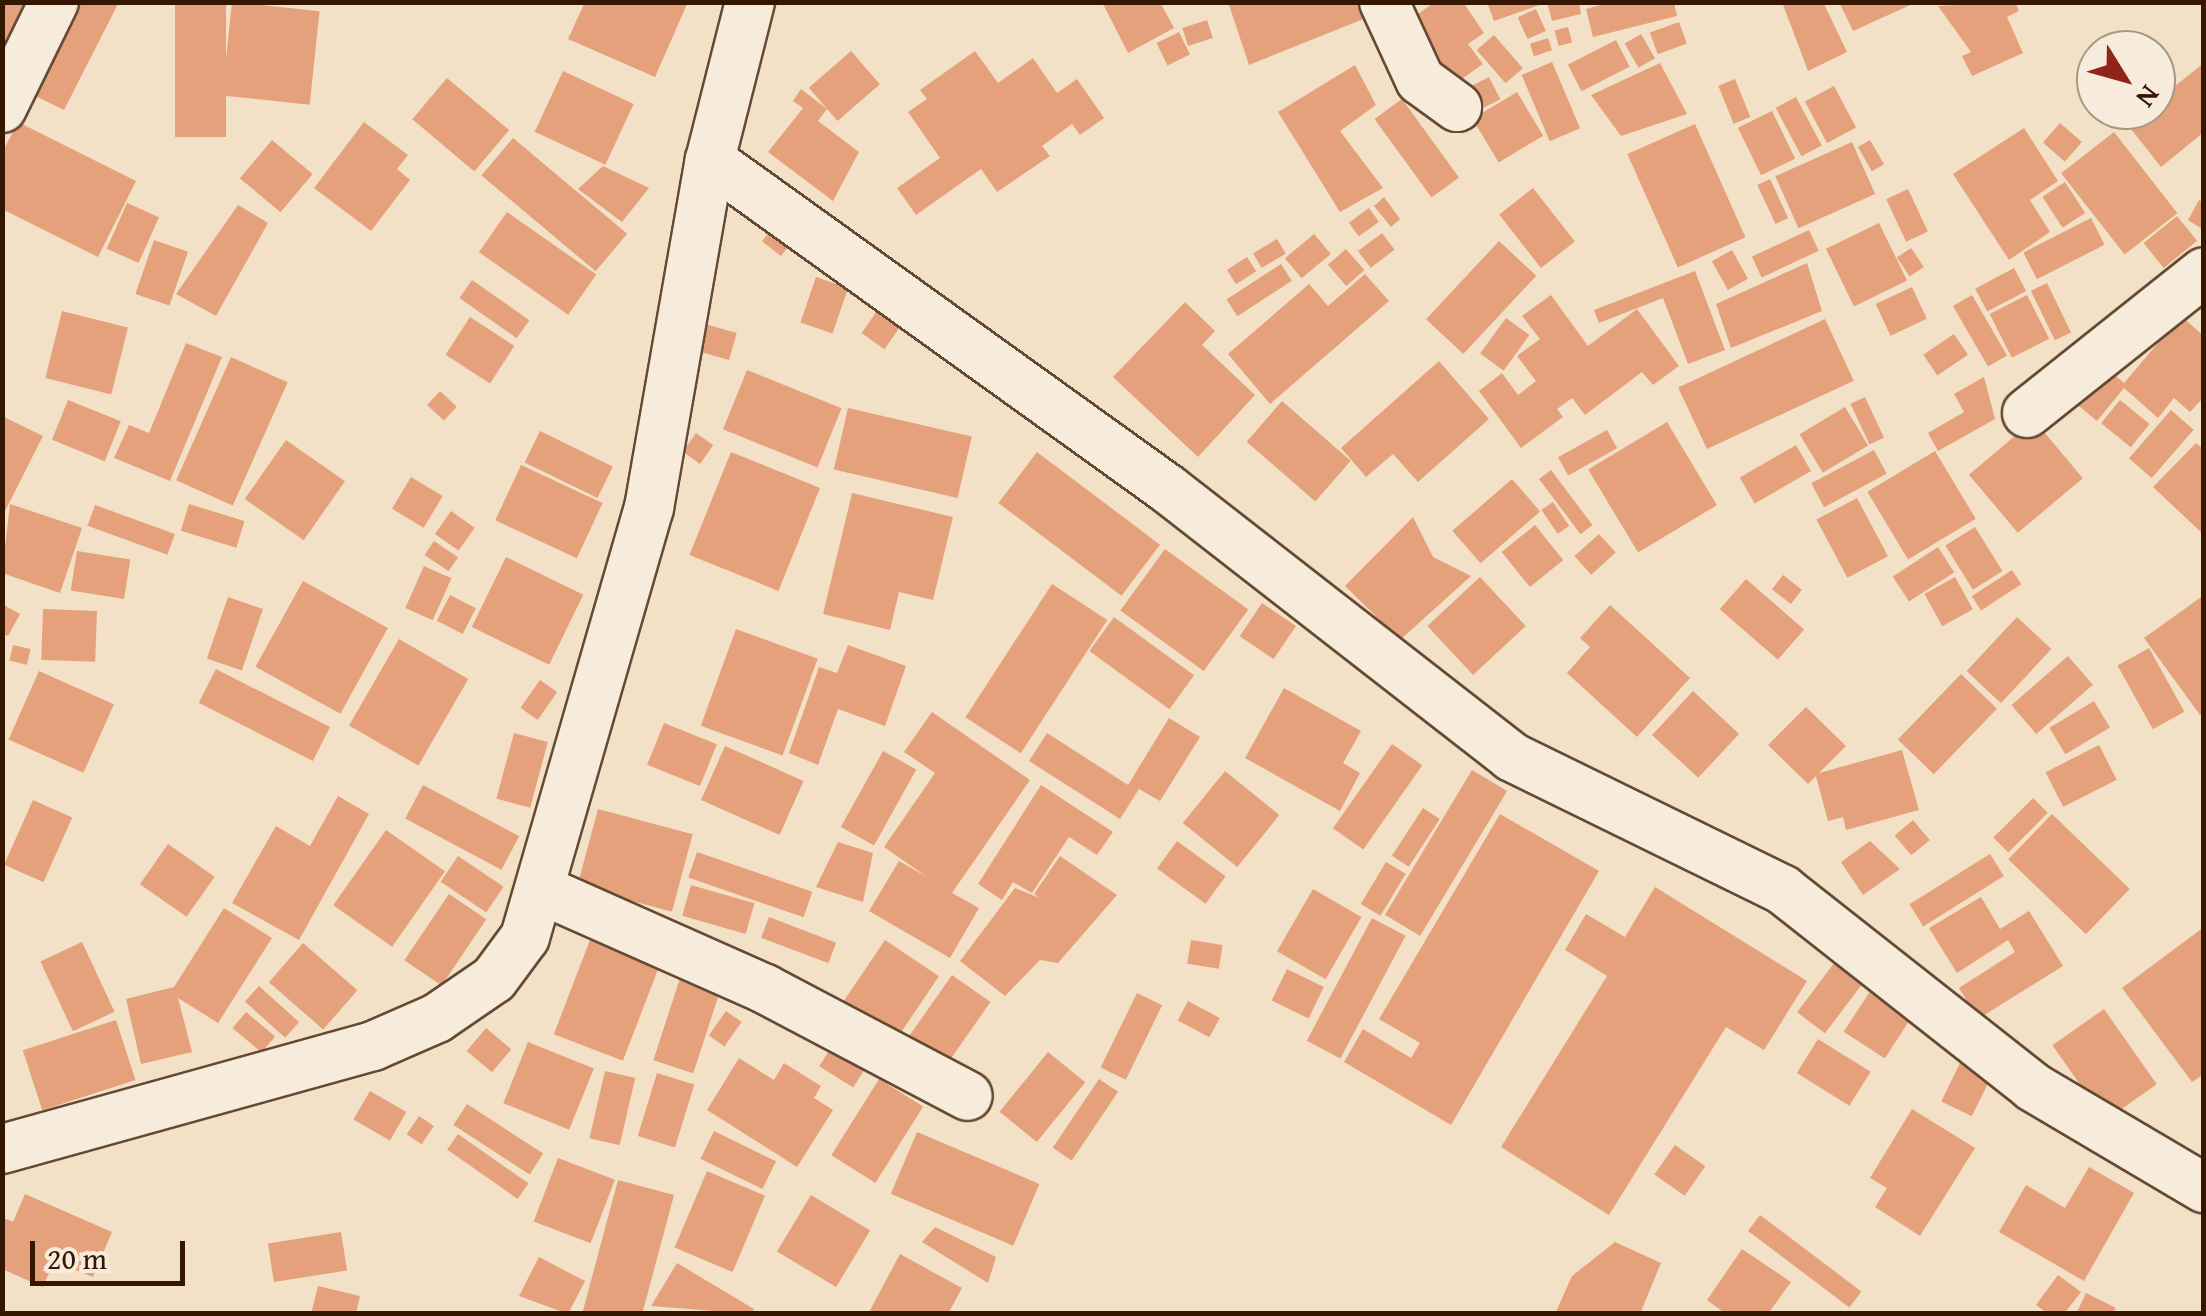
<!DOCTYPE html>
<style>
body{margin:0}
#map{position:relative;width:2206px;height:1316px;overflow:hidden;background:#f3e1c7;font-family:"Gentium Book Plus",serif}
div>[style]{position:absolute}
.building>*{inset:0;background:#e5a17b;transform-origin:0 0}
.roads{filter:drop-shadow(2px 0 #644a32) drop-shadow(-2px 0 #644a32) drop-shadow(0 2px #644a32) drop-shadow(0 -2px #644a32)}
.street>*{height:48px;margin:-24px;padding:0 24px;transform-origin:24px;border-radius:24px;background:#f7ecdb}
span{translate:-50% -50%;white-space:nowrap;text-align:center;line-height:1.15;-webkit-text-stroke:8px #f7ecdb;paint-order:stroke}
.frame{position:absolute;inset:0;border:5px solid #351701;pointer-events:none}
.north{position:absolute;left:2076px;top:30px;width:100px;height:100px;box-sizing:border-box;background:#f7ecdb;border:2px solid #a99784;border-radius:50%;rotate:127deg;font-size:28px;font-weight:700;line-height:40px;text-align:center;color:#351701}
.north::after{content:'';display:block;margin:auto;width:35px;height:45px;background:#8f2418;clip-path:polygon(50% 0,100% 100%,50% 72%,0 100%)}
.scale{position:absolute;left:30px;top:1241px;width:155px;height:45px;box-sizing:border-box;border:5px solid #351701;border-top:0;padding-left:12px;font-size:30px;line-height:35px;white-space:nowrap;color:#351701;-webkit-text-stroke:8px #f7ecdb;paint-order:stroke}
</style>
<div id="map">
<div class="building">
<div style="clip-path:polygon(2px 2px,32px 2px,12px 52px,2px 47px)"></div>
<div style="clip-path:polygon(70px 2px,119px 2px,64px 110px,25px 91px)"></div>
<div style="left:175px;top:2px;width:51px;height:135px"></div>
<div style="left:232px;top:2px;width:88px;height:94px;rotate:6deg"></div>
<div style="clip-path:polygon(585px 2px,688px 2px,655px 77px,568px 39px)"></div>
<div style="clip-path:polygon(1102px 2px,1160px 2px,1174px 28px,1128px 53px)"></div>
<div style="clip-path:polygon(1228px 2px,1364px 2px,1371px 16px,1249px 65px)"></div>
<div style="clip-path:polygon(1435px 2px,1463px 2px,1484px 33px,1468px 44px,1483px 64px,1439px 95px,1394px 31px)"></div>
<div style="clip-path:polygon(1487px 2px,1545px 2px,1545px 3px,1494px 21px)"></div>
<div style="clip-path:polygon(1547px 2px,1579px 2px,1581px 14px,1552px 21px)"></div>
<div style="clip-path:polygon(1611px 2px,1674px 2px,1677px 16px,1593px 37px,1586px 9px)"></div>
<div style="clip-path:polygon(1782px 2px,1823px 2px,1847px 52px,1808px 71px)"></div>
<div style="clip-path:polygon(1839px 2px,1917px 2px,1853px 31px)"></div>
<div style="clip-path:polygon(2015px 2px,2019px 11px,2007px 17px,2023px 53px,1972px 76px,1962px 56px,1971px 52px,1938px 6px)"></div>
<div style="left:1536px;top:9px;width:24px;height:20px;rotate:66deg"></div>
<div style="left:1207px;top:20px;width:19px;height:26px;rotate:72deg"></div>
<div style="left:1679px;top:22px;width:23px;height:31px;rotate:70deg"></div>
<div style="left:1568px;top:27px;width:16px;height:14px;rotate:75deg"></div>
<div style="left:1179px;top:32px;width:25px;height:25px;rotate:64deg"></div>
<div style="left:1641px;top:34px;width:28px;height:19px;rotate:60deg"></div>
<div style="left:1494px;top:35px;width:44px;height:23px;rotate:49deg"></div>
<div style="left:1548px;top:38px;width:13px;height:19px;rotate:72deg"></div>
<div style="left:1616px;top:40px;width:30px;height:54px;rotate:63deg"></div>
<div style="left:851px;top:51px;width:44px;height:56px;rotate:49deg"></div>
<div style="clip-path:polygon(975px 51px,998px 83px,1033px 58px,1057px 93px,1077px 79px,1104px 118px,1080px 135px,1072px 124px,1042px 146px,1050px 156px,997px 192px,981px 169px,916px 215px,897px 188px,940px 158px,908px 112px,927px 99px,920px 90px)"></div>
<div style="left:1552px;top:62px;width:72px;height:33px;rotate:67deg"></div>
<div style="clip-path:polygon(1660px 63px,1687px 114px,1621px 136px,1591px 95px)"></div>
<div style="clip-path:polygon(2204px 63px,2204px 132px,2161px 167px,2127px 124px)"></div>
<div style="clip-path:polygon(1355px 65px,1376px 105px,1340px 131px,1383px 188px,1340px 212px,1278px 112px)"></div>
<div style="left:563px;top:71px;width:78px;height:67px;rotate:25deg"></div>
<div style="left:1489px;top:77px;width:25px;height:32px;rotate:63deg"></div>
<div style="left:447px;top:78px;width:81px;height:54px;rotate:40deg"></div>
<div style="left:1735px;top:79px;width:41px;height:18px;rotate:68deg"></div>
<div style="left:1834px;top:86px;width:47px;height:33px;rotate:62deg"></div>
<div style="clip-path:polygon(801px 89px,827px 109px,818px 121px,859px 152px,833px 201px,768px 152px,803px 108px,793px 101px)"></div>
<div style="left:1517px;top:92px;width:51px;height:52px;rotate:59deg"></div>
<div style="left:1796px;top:97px;width:55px;height:23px;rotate:62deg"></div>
<div style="left:1402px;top:99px;width:97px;height:34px;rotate:54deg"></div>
<div style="left:1772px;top:111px;width:53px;height:38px;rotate:64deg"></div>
<div style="clip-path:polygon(18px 122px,136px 181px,98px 257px,2px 209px,2px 153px)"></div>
<div style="clip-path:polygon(364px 122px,408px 155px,397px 169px,410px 180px,371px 231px,314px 188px)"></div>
<div style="left:2060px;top:123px;width:29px;height:26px;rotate:41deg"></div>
<div style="left:1695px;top:124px;width:124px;height:74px;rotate:66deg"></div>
<div style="clip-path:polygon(2024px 128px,2058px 181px,2030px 200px,2050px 232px,2009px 260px,1953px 174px)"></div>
<div style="left:2114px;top:132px;width:103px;height:67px;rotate:52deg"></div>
<div style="left:513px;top:138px;width:149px;height:49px;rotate:40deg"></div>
<div style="left:272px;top:140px;width:53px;height:50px;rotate:40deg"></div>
<div style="left:1870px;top:140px;width:28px;height:14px;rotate:60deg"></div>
<div style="left:1852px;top:142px;width:57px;height:84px;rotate:66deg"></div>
<div style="clip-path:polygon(603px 166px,649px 188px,622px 222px,578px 189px)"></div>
<div style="left:1770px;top:179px;width:43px;height:14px;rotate:65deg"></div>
<div style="left:2065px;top:182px;width:37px;height:27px;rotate:57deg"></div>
<div style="left:1533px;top:188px;width:68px;height:43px;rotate:52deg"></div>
<div style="left:1908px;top:189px;width:47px;height:24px;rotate:65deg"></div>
<div style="clip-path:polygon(1384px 197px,1400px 219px,1391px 227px,1374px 206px)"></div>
<div style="clip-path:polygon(2199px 200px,2204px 203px,2202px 229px,2188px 220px)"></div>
<div style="left:127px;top:203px;width:35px;height:50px;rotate:24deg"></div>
<div style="clip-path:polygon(238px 205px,268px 223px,216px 316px,176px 294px)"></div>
<div style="left:1369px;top:208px;width:17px;height:25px;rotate:54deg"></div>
<div style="left:507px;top:212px;width:109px;height:49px;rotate:35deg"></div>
<div style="left:2177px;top:216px;width:32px;height:43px;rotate:51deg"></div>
<div style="left:2091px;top:218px;width:30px;height:76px;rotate:63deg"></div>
<div style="left:1879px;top:223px;width:64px;height:59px;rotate:64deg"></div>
<div style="left:1809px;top:230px;width:23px;height:63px;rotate:65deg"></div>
<div style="left:770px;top:231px;width:24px;height:13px;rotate:38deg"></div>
<div style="left:1382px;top:233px;width:21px;height:30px;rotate:53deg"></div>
<div style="left:1314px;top:234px;width:26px;height:38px;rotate:50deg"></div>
<div style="left:1277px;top:239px;width:17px;height:28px;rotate:59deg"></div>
<div style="left:154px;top:240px;width:36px;height:57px;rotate:19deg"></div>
<div style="left:1499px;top:241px;width:51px;height:107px;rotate:43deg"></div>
<div style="left:1911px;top:248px;width:23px;height:17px;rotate:56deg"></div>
<div style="left:1346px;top:249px;width:28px;height:24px;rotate:49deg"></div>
<div style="left:1732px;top:250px;width:33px;height:23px;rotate:61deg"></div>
<div style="left:1247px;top:257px;width:17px;height:24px;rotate:57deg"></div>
<div style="clip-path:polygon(1807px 263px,1822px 311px,1731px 348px,1716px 304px)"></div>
<div style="left:1281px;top:264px;width:20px;height:65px;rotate:57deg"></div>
<div style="left:2014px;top:268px;width:26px;height:44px;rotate:62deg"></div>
<div style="clip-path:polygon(1695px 271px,1725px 350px,1688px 364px,1663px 298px,1599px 323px,1594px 310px)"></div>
<div style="clip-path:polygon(1365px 274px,1389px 301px,1270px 404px,1228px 354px,1309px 284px,1328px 306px)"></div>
<div style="left:816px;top:277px;width:34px;height:48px;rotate:19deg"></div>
<div style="left:472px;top:280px;width:70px;height:22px;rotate:35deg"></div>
<div style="left:2047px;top:283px;width:55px;height:18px;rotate:64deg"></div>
<div style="left:1912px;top:287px;width:35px;height:40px;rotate:65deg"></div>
<div style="clip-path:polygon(1551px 295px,1588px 346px,1637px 309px,1679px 366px,1653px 385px,1642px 372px,1585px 415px,1572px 398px,1557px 409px,1563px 417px,1521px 448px,1479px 391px,1502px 373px,1518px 395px,1536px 381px,1517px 356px,1540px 339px,1522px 316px)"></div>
<div style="left:1972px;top:295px;width:70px;height:22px;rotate:60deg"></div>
<div style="left:2027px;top:295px;width:49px;height:42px;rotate:63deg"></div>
<div style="clip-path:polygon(1185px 302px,1215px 331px,1202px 345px,1255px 395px,1198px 457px,1113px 377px)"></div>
<div style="left:62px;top:311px;width:68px;height:69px;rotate:14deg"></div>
<div style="left:877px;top:311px;width:28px;height:27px;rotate:35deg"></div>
<div style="clip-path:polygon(2181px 316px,2204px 336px,2204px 397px,2190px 412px,2174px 398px,2158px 418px,2124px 388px,2097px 421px,2073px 401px,2103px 365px,2124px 383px)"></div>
<div style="left:470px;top:317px;width:53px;height:45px;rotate:33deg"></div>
<div style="left:1506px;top:318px;width:29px;height:44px;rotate:36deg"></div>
<div style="left:1825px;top:319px;width:68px;height:162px;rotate:65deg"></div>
<div style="left:705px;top:324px;width:33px;height:28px;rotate:16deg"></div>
<div style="left:1954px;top:334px;width:25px;height:37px;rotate:56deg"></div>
<div style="clip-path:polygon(186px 343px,222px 357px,170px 481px,114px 458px,129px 425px,149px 433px)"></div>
<div style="left:231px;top:357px;width:62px;height:135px;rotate:24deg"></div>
<div style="clip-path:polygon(1439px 361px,1489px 419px,1418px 482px,1393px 454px,1366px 477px,1341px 448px)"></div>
<div style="left:747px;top:370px;width:102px;height:64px;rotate:22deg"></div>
<div style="clip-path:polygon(1984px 377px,1995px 419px,1938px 451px,1928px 433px,1964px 412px,1954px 394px)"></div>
<div style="left:440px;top:391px;width:23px;height:19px;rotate:43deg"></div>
<div style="left:1865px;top:397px;width:45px;height:16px;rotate:65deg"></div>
<div style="left:68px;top:400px;width:57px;height:43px;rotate:22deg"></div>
<div style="left:2120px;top:400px;width:38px;height:30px;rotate:39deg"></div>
<div style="left:1282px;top:401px;width:91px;height:54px;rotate:41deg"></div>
<div style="left:1845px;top:407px;width:45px;height:53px;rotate:59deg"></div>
<div style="left:848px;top:408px;width:127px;height:63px;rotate:13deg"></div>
<div style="left:2171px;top:410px;width:30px;height:64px;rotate:41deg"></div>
<div style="clip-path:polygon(2px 416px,43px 436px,2px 517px)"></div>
<div style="left:2034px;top:420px;width:76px;height:85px;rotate:50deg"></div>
<div style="left:1667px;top:422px;width:97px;height:92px;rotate:59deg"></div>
<div style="left:1607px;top:430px;width:21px;height:56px;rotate:61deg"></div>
<div style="left:540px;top:431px;width:81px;height:35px;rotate:26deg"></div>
<div style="left:696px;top:433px;width:21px;height:23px;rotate:35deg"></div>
<div style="left:286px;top:440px;width:72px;height:72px;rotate:35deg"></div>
<div style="clip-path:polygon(2196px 443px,2204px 450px,2204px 535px,2153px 487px)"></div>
<div style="left:1796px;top:445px;width:30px;height:65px;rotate:60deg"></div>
<div style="left:1874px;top:450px;width:27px;height:71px;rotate:62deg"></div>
<div style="left:1935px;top:451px;width:79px;height:79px;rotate:59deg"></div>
<div style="left:731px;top:452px;width:96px;height:111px;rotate:22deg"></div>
<div style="left:1037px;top:452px;width:154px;height:64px;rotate:37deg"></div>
<div style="left:521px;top:465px;width:90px;height:61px;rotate:25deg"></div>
<div style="left:1551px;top:470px;width:69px;height:15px;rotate:53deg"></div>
<div style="left:411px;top:477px;width:37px;height:37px;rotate:31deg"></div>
<div style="left:1512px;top:479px;width:43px;height:79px;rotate:49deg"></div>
<div style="clip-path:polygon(852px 493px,953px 517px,933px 600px,899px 592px,890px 630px,823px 614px)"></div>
<div style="left:1857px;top:498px;width:66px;height:46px;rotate:62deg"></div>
<div style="left:1553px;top:502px;width:29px;height:14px;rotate:56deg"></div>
<div style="clip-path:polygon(10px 504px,82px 528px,60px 593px,2px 573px)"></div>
<div style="left:189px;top:504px;width:58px;height:28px;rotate:17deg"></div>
<div style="left:95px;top:505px;width:85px;height:22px;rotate:20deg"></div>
<div style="left:451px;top:511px;width:29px;height:28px;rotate:35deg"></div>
<div style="clip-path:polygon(1413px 517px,1433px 557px,1471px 576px,1400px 640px,1345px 586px)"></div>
<div style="left:1535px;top:525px;width:45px;height:43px;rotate:51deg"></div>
<div style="left:1975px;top:527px;width:52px;height:35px;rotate:58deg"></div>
<div style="left:1599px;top:534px;width:25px;height:33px;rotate:48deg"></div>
<div style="left:434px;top:541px;width:29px;height:17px;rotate:34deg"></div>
<div style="left:1938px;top:547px;width:30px;height:54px;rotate:57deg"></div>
<div style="left:1165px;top:549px;width:103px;height:76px;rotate:36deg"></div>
<div style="left:77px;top:551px;width:54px;height:40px;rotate:9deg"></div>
<div style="left:506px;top:557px;width:86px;height:78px;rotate:26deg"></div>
<div style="left:424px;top:566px;width:30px;height:46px;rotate:24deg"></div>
<div style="left:2012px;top:570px;width:17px;height:48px;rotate:57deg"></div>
<div style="left:1783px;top:575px;width:24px;height:18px;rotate:38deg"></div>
<div style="left:1480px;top:577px;width:67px;height:72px;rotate:47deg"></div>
<div style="left:1955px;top:577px;width:37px;height:35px;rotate:61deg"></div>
<div style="left:1746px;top:579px;width:77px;height:40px;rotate:41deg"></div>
<div style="left:303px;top:581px;width:97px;height:98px;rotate:29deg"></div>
<div style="left:1052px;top:584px;width:66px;height:159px;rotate:33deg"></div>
<div style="left:450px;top:595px;width:29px;height:29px;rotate:27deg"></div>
<div style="clip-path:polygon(2204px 595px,2204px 712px,2200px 715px,2144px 638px)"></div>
<div style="left:228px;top:597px;width:37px;height:65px;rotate:19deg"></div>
<div style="left:1262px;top:603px;width:41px;height:40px;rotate:34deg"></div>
<div style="clip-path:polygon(2px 604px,20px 614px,8px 636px,2px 633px)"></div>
<div style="clip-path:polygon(1610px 605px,1690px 678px,1637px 737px,1567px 673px,1590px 647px,1580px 638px)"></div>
<div style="left:43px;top:609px;width:54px;height:51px;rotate:2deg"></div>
<div style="left:1114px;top:617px;width:99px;height:42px;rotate:36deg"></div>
<div style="left:2017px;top:617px;width:47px;height:74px;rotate:43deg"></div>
<div style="left:736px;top:629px;width:87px;height:103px;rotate:20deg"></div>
<div style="left:399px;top:639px;width:80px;height:100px;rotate:30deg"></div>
<div style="left:13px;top:645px;width:18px;height:16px;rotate:13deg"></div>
<div style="clip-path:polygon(848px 645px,906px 666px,885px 726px,838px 709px,818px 765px,789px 753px,819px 667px,837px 673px)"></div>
<div style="left:2149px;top:648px;width:73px;height:36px;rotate:61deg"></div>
<div style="left:2068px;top:656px;width:38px;height:75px;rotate:49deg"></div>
<div style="left:216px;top:669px;width:128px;height:38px;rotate:27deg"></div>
<div style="left:39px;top:671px;width:82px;height:75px;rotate:24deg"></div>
<div style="left:1961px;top:674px;width:50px;height:91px;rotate:44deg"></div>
<div style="left:540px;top:680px;width:21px;height:34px;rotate:35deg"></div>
<div style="clip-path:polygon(1284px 688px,1361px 731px,1343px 763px,1360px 773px,1340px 811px,1245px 758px)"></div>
<div style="left:1693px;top:691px;width:63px;height:60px;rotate:43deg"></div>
<div style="left:2094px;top:701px;width:31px;height:52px;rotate:59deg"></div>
<div style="clip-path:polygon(1806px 707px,1846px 746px,1819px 773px,1902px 750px,1919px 810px,1846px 830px,1843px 817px,1828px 821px,1816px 776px,1808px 784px,1768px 745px)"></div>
<div style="clip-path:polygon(932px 712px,1030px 780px,952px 893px,979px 908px,950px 958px,869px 911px,899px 861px,927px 877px,884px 847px,935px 773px,904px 752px)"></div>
<div style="clip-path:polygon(1169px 718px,1200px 737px,1160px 801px,1139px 789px,1120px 819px,1029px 761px,1047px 733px,1128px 785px)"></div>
<div style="left:664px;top:723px;width:57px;height:45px;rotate:22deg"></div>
<div style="left:514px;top:733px;width:35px;height:68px;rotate:15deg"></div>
<div style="left:1392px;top:744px;width:37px;height:103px;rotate:35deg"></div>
<div style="left:2099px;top:745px;width:39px;height:60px;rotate:63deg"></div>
<div style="left:725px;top:746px;width:86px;height:59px;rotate:24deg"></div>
<div style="left:883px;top:751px;width:38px;height:87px;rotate:29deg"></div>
<div style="left:1472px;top:770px;width:41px;height:169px;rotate:31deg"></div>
<div style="left:1225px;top:771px;width:70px;height:67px;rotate:39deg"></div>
<div style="left:423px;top:785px;width:109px;height:38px;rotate:28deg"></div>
<div style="clip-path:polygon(1041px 785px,1113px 832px,1097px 855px,1069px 837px,1032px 893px,1013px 882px,1002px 900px,978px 884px)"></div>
<div style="clip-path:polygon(338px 796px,369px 814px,299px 940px,232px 903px,276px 826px,310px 846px)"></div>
<div style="left:2033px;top:798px;width:21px;height:56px;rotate:45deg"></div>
<div style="left:33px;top:800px;width:43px;height:71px;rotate:24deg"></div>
<div style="left:1423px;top:808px;width:20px;height:57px;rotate:33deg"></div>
<div style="left:598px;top:809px;width:98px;height:80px;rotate:15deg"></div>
<div style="clip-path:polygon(1500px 814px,1599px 871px,1451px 1125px,1344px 1062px,1363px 1029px,1411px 1058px,1420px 1043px,1379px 1019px)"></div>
<div style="left:2052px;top:814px;width:108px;height:63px;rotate:44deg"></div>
<div style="left:1913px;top:820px;width:26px;height:24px;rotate:50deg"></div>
<div style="left:386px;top:830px;width:72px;height:92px;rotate:35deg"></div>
<div style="left:1177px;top:841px;width:60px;height:34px;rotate:36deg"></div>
<div style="clip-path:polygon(1870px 841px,1900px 869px,1863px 895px,1841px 862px)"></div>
<div style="clip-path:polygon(838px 842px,873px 853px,863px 902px,816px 887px)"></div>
<div style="left:168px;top:844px;width:57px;height:49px;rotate:35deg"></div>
<div style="left:697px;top:852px;width:122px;height:27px;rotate:19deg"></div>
<div style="left:1990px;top:854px;width:26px;height:95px;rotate:58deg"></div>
<div style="left:458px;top:856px;width:55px;height:31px;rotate:34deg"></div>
<div style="clip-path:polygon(1060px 856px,1117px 895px,1058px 963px,1040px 960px,1005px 996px,960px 961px,1015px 888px,1040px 898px,1034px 894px)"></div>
<div style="left:1386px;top:862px;width:23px;height:49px;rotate:31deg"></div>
<div style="left:691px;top:885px;width:66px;height:32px;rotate:16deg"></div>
<div style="clip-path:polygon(1655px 887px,1807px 981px,1764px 1050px,1726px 1027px,1609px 1215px,1501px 1147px,1607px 976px,1565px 950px,1586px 914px,1625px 937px)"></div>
<div style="left:1313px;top:889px;width:56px;height:72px;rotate:30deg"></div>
<div style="left:449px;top:894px;width:45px;height:80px;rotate:34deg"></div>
<div style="clip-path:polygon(1981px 897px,2000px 929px,2029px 911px,2063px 966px,1978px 1019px,1959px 988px,2015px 952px,2008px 940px,1957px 973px,1929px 928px)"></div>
<div style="clip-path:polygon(224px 908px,272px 938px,218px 1023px,178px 998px,192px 1052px,141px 1064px,126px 999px,174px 987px)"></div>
<div style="left:769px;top:917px;width:72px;height:22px;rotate:21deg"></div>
<div style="left:1372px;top:918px;width:38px;height:139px;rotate:28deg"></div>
<div style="clip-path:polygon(2204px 927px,2204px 1074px,2192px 1082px,2122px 988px)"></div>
<div style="left:590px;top:940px;width:74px;height:101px;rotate:21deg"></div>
<div style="left:885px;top:940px;width:65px;height:74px;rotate:34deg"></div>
<div style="left:1191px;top:940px;width:32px;height:24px;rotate:9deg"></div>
<div style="left:82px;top:942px;width:77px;height:46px;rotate:65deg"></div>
<div style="left:303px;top:943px;width:72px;height:52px;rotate:41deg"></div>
<div style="left:1847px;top:946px;width:35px;height:83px;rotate:37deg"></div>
<div style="left:683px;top:969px;width:42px;height:96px;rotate:18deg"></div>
<div style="left:1287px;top:969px;width:41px;height:35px;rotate:26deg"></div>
<div style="left:952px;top:975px;width:47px;height:87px;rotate:35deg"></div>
<div style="left:1878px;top:979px;width:49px;height:63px;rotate:33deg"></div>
<div style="left:259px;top:986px;width:54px;height:21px;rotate:42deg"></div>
<div style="left:1137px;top:993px;width:28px;height:83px;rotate:26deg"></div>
<div style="left:1188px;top:1001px;width:36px;height:22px;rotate:28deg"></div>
<div style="left:2104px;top:1009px;width:92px;height:63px;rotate:55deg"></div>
<div style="left:726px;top:1011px;width:19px;height:30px;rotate:35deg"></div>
<div style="left:246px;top:1012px;width:38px;height:21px;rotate:40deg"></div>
<div style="left:116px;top:1020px;width:63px;height:98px;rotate:72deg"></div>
<div style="left:486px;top:1028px;width:33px;height:30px;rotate:40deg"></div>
<div style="left:1818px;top:1039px;width:62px;height:40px;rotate:32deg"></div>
<div style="left:528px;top:1042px;width:71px;height:66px;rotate:22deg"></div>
<div style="left:832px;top:1046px;width:40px;height:24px;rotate:32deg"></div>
<div style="left:1048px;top:1052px;width:48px;height:77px;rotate:39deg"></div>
<div style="clip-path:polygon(739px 1058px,774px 1080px,784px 1063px,821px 1086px,814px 1098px,833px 1110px,797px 1167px,707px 1110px)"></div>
<div style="left:1961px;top:1061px;width:34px;height:45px;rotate:26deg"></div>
<div style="left:605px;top:1071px;width:31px;height:69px;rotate:13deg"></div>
<div style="left:657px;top:1073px;width:39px;height:66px;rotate:17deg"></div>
<div style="left:879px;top:1079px;width:52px;height:90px;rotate:32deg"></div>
<div style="left:1099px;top:1079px;width:23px;height:83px;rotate:34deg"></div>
<div style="left:370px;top:1091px;width:42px;height:33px;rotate:30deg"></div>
<div style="left:467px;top:1104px;width:91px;height:25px;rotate:33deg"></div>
<div style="clip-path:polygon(1912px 1109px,1975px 1148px,1920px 1236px,1875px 1207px,1887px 1188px,1870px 1178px)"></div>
<div style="left:419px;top:1116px;width:18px;height:22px;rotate:34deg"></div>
<div style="left:714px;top:1131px;width:69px;height:31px;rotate:26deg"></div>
<div style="left:917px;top:1132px;width:133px;height:67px;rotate:23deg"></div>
<div style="left:458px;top:1134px;width:86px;height:19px;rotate:35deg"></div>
<div style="left:1675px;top:1145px;width:37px;height:36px;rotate:35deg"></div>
<div style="left:558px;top:1158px;width:61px;height:68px;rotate:21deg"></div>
<div style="clip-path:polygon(2089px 1167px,2134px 1193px,2084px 1281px,1999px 1232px,2026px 1185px,2065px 1208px)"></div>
<div style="left:707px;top:1171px;width:63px;height:83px;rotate:23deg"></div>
<div style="left:618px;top:1180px;width:58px;height:139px;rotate:15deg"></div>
<div style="clip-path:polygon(25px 1194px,112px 1232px,93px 1277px,54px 1261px,43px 1287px,2px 1269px,2px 1217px,13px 1222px)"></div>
<div style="left:811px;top:1195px;width:69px;height:66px;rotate:31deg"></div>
<div style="left:1760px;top:1215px;width:127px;height:20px;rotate:37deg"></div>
<div style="clip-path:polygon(935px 1227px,996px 1257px,988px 1283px,922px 1242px)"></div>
<div style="left:341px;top:1232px;width:39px;height:74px;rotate:81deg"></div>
<div style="clip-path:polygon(1615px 1242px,1661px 1263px,1640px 1314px,1555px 1314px,1572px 1276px)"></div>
<div style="clip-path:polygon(1742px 1249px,1791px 1282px,1768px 1314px,1726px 1314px,1707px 1300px)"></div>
<div style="clip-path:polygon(900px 1254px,962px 1288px,948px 1314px,868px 1314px)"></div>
<div style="clip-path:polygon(539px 1257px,585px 1281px,568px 1314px,519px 1296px)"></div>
<div style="clip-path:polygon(677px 1263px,754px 1309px,751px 1314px,651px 1306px)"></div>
<div style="clip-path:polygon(2058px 1275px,2081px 1292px,2064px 1314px,2048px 1314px,2036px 1305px)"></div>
<div style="clip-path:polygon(318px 1286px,360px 1296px,356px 1314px,311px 1314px)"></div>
<div style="clip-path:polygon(2086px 1293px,2116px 1308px,2113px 1314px,2076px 1314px)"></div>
</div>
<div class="roads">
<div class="street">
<div style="left:1384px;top:2px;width:86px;rotate:65.2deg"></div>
<div style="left:1420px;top:80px;width:46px;rotate:36.1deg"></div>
<div style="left:2px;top:108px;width:118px;rotate:-63.9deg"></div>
<div style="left:710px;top:160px;width:564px;rotate:35.69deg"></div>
<div style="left:1168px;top:489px;width:436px;rotate:37.9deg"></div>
<div style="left:1512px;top:757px;width:302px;rotate:26.1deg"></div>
<div style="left:1783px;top:890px;width:318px;rotate:38.2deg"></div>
<div style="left:2033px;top:1087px;width:199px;rotate:30.6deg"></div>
<div style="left:2027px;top:413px;width:226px;rotate:-38.5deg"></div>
<div style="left:542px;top:890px;width:244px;rotate:23.9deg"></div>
<div style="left:765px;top:989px;width:229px;rotate:27.8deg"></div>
<div style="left:2px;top:1149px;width:385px;rotate:-15.5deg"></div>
<div style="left:373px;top:1046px;width:70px;rotate:-23.6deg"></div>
<div style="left:437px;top:1018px;width:69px;rotate:-34.4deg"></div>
<div style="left:494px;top:979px;width:52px;rotate:-53.6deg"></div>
<div style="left:525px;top:937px;width:447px;rotate:-73.9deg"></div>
<div style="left:649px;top:508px;width:353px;rotate:-80.1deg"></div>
<div style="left:710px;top:160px;width:163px;rotate:-75.8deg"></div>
</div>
</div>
<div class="frame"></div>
<div class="north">N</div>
<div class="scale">20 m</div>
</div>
